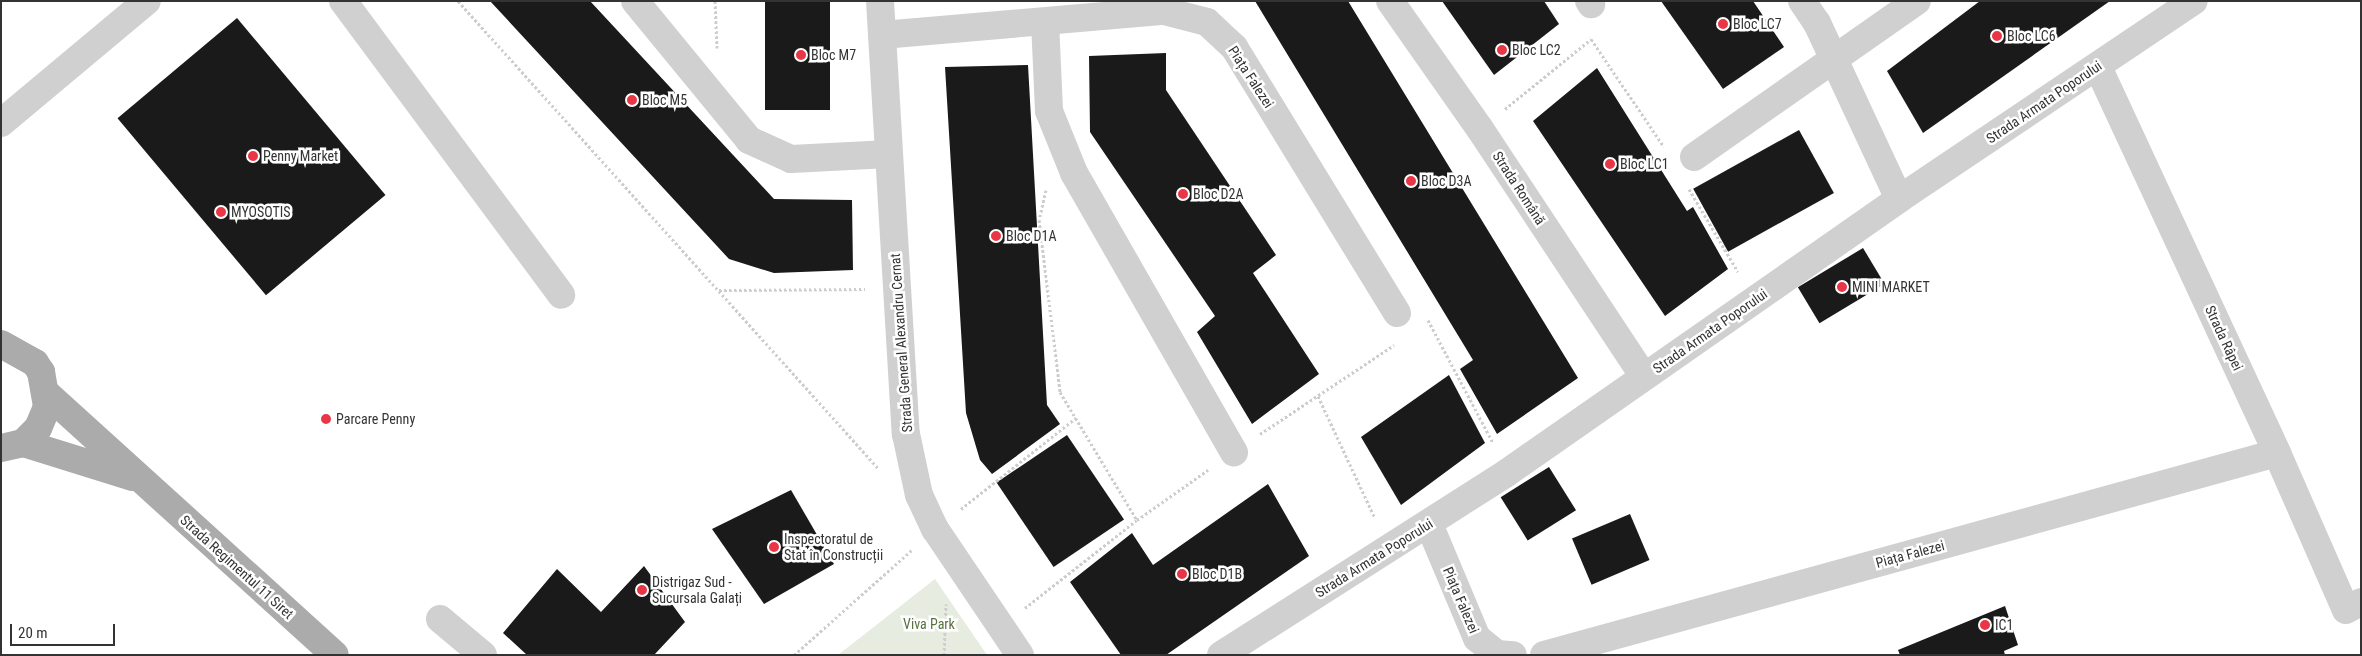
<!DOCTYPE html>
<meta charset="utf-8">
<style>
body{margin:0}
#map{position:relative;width:2362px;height:656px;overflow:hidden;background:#fff;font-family:"Roboto Condensed",sans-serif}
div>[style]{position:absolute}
.green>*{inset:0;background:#e6ecdf}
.building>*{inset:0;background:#1a1a1a;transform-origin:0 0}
.path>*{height:3px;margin-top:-1.5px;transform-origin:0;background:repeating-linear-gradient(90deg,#cdcdcd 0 2.5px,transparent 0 5px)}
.minor>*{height:28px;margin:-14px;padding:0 14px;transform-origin:14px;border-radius:14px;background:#d0d0d0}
.major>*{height:28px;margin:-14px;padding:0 14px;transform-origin:14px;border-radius:14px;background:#ababab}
.dots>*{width:14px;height:14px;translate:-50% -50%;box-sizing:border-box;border:2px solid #fff;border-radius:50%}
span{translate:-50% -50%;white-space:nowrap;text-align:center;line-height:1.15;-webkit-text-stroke:5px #fff;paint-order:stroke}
.poi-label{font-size:14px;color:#333}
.left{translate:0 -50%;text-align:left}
.street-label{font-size:14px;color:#333}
.park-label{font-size:14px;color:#56703e}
.frame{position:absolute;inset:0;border:2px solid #333;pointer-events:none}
.scale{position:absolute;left:10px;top:624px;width:105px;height:22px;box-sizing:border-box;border:2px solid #333;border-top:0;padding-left:6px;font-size:15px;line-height:18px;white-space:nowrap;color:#333;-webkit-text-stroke:4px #fff;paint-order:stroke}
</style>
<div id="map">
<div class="green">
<div style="clip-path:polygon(935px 579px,987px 655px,838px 655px)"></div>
</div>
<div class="building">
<div style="clip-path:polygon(490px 1px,590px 1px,774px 199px,852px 200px,853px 270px,774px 273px,729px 259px)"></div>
<div style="left:765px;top:1px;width:65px;height:109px"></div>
<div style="clip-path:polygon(1255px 1px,1348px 1px,1578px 378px,1497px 434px,1460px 369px,1473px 360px)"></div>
<div style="clip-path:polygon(1442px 1px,1544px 1px,1559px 24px,1494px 75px)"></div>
<div style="clip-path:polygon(1661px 1px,1753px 1px,1784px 47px,1723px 89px)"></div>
<div style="clip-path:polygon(1980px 1px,2110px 1px,1923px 133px,1887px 71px)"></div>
<div style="left:237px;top:18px;width:231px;height:156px;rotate:50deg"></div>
<div style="clip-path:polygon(1166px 53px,1166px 90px,1276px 255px,1253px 273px,1319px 374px,1252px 424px,1197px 332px,1215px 316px,1090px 132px,1089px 56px)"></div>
<div style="clip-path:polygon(1028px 65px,1047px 405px,1060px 424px,992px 474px,980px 460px,966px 413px,945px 67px)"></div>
<div style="clip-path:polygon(1597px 68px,1687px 211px,1693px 207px,1728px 269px,1665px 316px,1533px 121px)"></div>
<div style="left:1799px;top:130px;width:72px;height:121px;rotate:61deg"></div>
<div style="left:1863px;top:248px;width:42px;height:76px;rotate:59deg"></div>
<div style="clip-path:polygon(1449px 375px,1485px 443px,1401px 505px,1361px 437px)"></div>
<div style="left:1067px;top:435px;width:102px;height:85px;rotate:56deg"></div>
<div style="left:1549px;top:467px;width:51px;height:57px;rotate:58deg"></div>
<div style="clip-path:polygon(1268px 484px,1309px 556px,1166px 655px,1121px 655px,1070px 582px,1132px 533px,1153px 565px)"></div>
<div style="clip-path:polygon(791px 490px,834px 564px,764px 604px,712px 529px)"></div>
<div style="left:1630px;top:514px;width:50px;height:63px;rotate:67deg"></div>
<div style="clip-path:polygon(644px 566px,685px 622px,654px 655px,527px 655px,503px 633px,557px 569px,601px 612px)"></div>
<div style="clip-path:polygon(2005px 606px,2018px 645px,2004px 651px,2005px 655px,1900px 655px,1898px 650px)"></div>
</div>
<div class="path">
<div style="left:458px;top:1px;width:629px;rotate:48.03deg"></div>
<div style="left:715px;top:1px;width:47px;rotate:87.6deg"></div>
<div style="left:1505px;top:109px;width:111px;rotate:-39.1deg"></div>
<div style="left:1591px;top:39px;width:130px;rotate:55.9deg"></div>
<div style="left:1689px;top:189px;width:96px;rotate:59.4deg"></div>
<div style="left:1046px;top:190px;width:31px;rotate:103deg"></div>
<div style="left:1039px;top:220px;width:173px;rotate:83deg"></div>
<div style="left:1060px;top:392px;width:149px;rotate:59deg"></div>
<div style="left:719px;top:290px;width:146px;rotate:-0.4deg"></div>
<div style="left:1428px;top:320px;width:139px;rotate:62.1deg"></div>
<div style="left:1318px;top:396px;width:135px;rotate:65deg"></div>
<div style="left:1260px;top:434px;width:161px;rotate:-33.6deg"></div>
<div style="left:961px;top:509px;width:147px;rotate:-38.4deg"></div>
<div style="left:1025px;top:608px;width:142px;rotate:-38.2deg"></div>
<div style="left:1137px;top:520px;width:87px;rotate:-35.2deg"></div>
<div style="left:794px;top:655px;width:158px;rotate:-41.7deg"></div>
<div style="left:944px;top:655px;width:51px;rotate:-87.8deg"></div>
</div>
<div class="minor">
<div style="left:343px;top:1px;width:366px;rotate:53.4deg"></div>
<div style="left:635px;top:1px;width:180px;rotate:50.6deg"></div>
<div style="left:749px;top:140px;width:46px;rotate:24.3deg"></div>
<div style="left:791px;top:159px;width:98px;rotate:-2.9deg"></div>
<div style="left:880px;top:1px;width:434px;rotate:86.6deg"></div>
<div style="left:906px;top:434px;width:62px;rotate:78deg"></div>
<div style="left:919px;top:495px;width:38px;rotate:65deg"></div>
<div style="left:935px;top:529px;width:152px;rotate:56deg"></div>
<div style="left:1390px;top:1px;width:156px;rotate:54.9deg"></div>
<div style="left:1480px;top:129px;width:297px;rotate:56.5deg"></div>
<div style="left:1589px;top:1px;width:4px;rotate:56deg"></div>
<div style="left:1802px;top:1px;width:27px;rotate:56deg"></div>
<div style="left:1817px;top:23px;width:194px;rotate:65deg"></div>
<div style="left:1045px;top:22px;width:89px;rotate:87.4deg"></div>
<div style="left:1049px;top:111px;width:67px;rotate:68deg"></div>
<div style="left:1074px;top:173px;width:322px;rotate:60.2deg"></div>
<div style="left:882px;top:35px;width:283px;rotate:-4.9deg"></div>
<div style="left:1164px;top:11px;width:44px;rotate:14.3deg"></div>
<div style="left:1207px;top:22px;width:37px;rotate:43deg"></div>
<div style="left:1234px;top:47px;width:312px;rotate:58.5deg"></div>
<div style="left:2098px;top:67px;width:425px;rotate:65.1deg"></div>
<div style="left:2277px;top:453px;width:171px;rotate:66.3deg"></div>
<div style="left:2346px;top:610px;width:17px;rotate:-28deg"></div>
<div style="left:1px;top:123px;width:190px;rotate:-39.9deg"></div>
<div style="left:1694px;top:157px;width:272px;rotate:-35deg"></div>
<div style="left:1429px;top:524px;width:124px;rotate:67.2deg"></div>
<div style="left:1477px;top:638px;width:26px;rotate:39deg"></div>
<div style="left:1497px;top:654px;width:16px;rotate:4deg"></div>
<div style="left:440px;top:619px;width:56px;rotate:39.9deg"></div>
<div style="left:1221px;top:655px;width:340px;rotate:-32.5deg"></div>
<div style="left:1508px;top:472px;width:477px;rotate:-34.9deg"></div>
<div style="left:1899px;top:199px;width:355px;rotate:-33.9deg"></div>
<div style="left:1544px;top:655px;width:760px;rotate:-15.41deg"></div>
</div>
<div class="major">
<div style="left:1px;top:344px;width:39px;rotate:29deg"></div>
<div style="left:35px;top:363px;width:11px;rotate:56deg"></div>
<div style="left:41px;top:372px;width:36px;rotate:80deg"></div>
<div style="left:47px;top:407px;width:23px;rotate:113deg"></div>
<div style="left:38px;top:428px;width:21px;rotate:135deg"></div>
<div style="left:23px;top:443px;width:23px;rotate:167deg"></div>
<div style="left:45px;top:392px;width:391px;rotate:42.2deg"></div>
<div style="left:23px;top:443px;width:115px;rotate:17.2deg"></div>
</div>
<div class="dots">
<div style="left:1723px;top:24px;background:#e83646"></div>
<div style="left:1997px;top:36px;background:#e83646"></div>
<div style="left:1502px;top:50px;background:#e83646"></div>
<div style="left:801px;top:55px;background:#e83646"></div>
<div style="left:632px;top:100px;background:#e83646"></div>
<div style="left:253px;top:156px;background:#e83646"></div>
<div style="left:1610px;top:164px;background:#e83646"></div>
<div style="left:1411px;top:181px;background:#e83646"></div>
<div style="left:1183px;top:194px;background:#e83646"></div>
<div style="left:221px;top:212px;background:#e83646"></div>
<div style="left:996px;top:236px;background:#e83646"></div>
<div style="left:1842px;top:287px;background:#e83646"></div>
<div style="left:326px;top:419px;background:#e83646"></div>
<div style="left:774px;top:547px;background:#e83646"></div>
<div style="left:1182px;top:574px;background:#e83646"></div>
<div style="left:642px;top:590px;background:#e83646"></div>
<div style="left:1985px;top:625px;background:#e83646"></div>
</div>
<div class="poi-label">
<span class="left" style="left:1733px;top:24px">Bloc LC7</span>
<span class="left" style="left:2007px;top:36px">Bloc LC6</span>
<span class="left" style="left:1512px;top:50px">Bloc LC2</span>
<span class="left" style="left:811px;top:55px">Bloc M7</span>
<span class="left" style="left:642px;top:100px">Bloc M5</span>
<span class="left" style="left:263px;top:156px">Penny Market</span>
<span class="left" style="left:1620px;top:164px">Bloc LC1</span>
<span class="left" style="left:1421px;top:181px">Bloc D3A</span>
<span class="left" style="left:1193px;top:194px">Bloc D2A</span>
<span class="left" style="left:231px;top:212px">MYOSOTIS</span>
<span class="left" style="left:1006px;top:236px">Bloc D1A</span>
<span class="left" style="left:1852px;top:287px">MINI MARKET</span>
<span class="left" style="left:336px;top:419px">Parcare Penny</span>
<span class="left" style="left:784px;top:547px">Inspectoratul de<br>Stat în Construcții</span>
<span class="left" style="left:1192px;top:574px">Bloc D1B</span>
<span class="left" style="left:652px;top:590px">Distrigaz Sud -<br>Sucursala Galați</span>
<span class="left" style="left:1995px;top:625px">IC1</span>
</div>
<div class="street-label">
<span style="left:1251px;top:77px;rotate:57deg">Piața Falezei</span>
<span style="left:2044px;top:102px;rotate:-34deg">Strada Armata Poporului</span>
<span style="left:1519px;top:188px;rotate:57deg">Strada Română</span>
<span style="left:1710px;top:331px;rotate:-35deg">Strada Armata Poporului</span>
<span style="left:2224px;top:338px;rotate:65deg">Strada Râpei</span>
<span style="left:901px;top:343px;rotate:-94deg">Strada General Alexandru Cernat</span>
<span style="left:1910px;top:554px;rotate:-15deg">Piața Falezei</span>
<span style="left:1374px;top:558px;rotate:-32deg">Strada Armata Poporului</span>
<span style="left:237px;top:567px;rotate:42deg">Strada Regimentul 11 Siret</span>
<span style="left:1461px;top:600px;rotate:67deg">Piața Falezei</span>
</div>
<div class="park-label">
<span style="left:929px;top:624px">Viva Park</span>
</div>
<div class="frame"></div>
<div class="scale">20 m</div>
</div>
